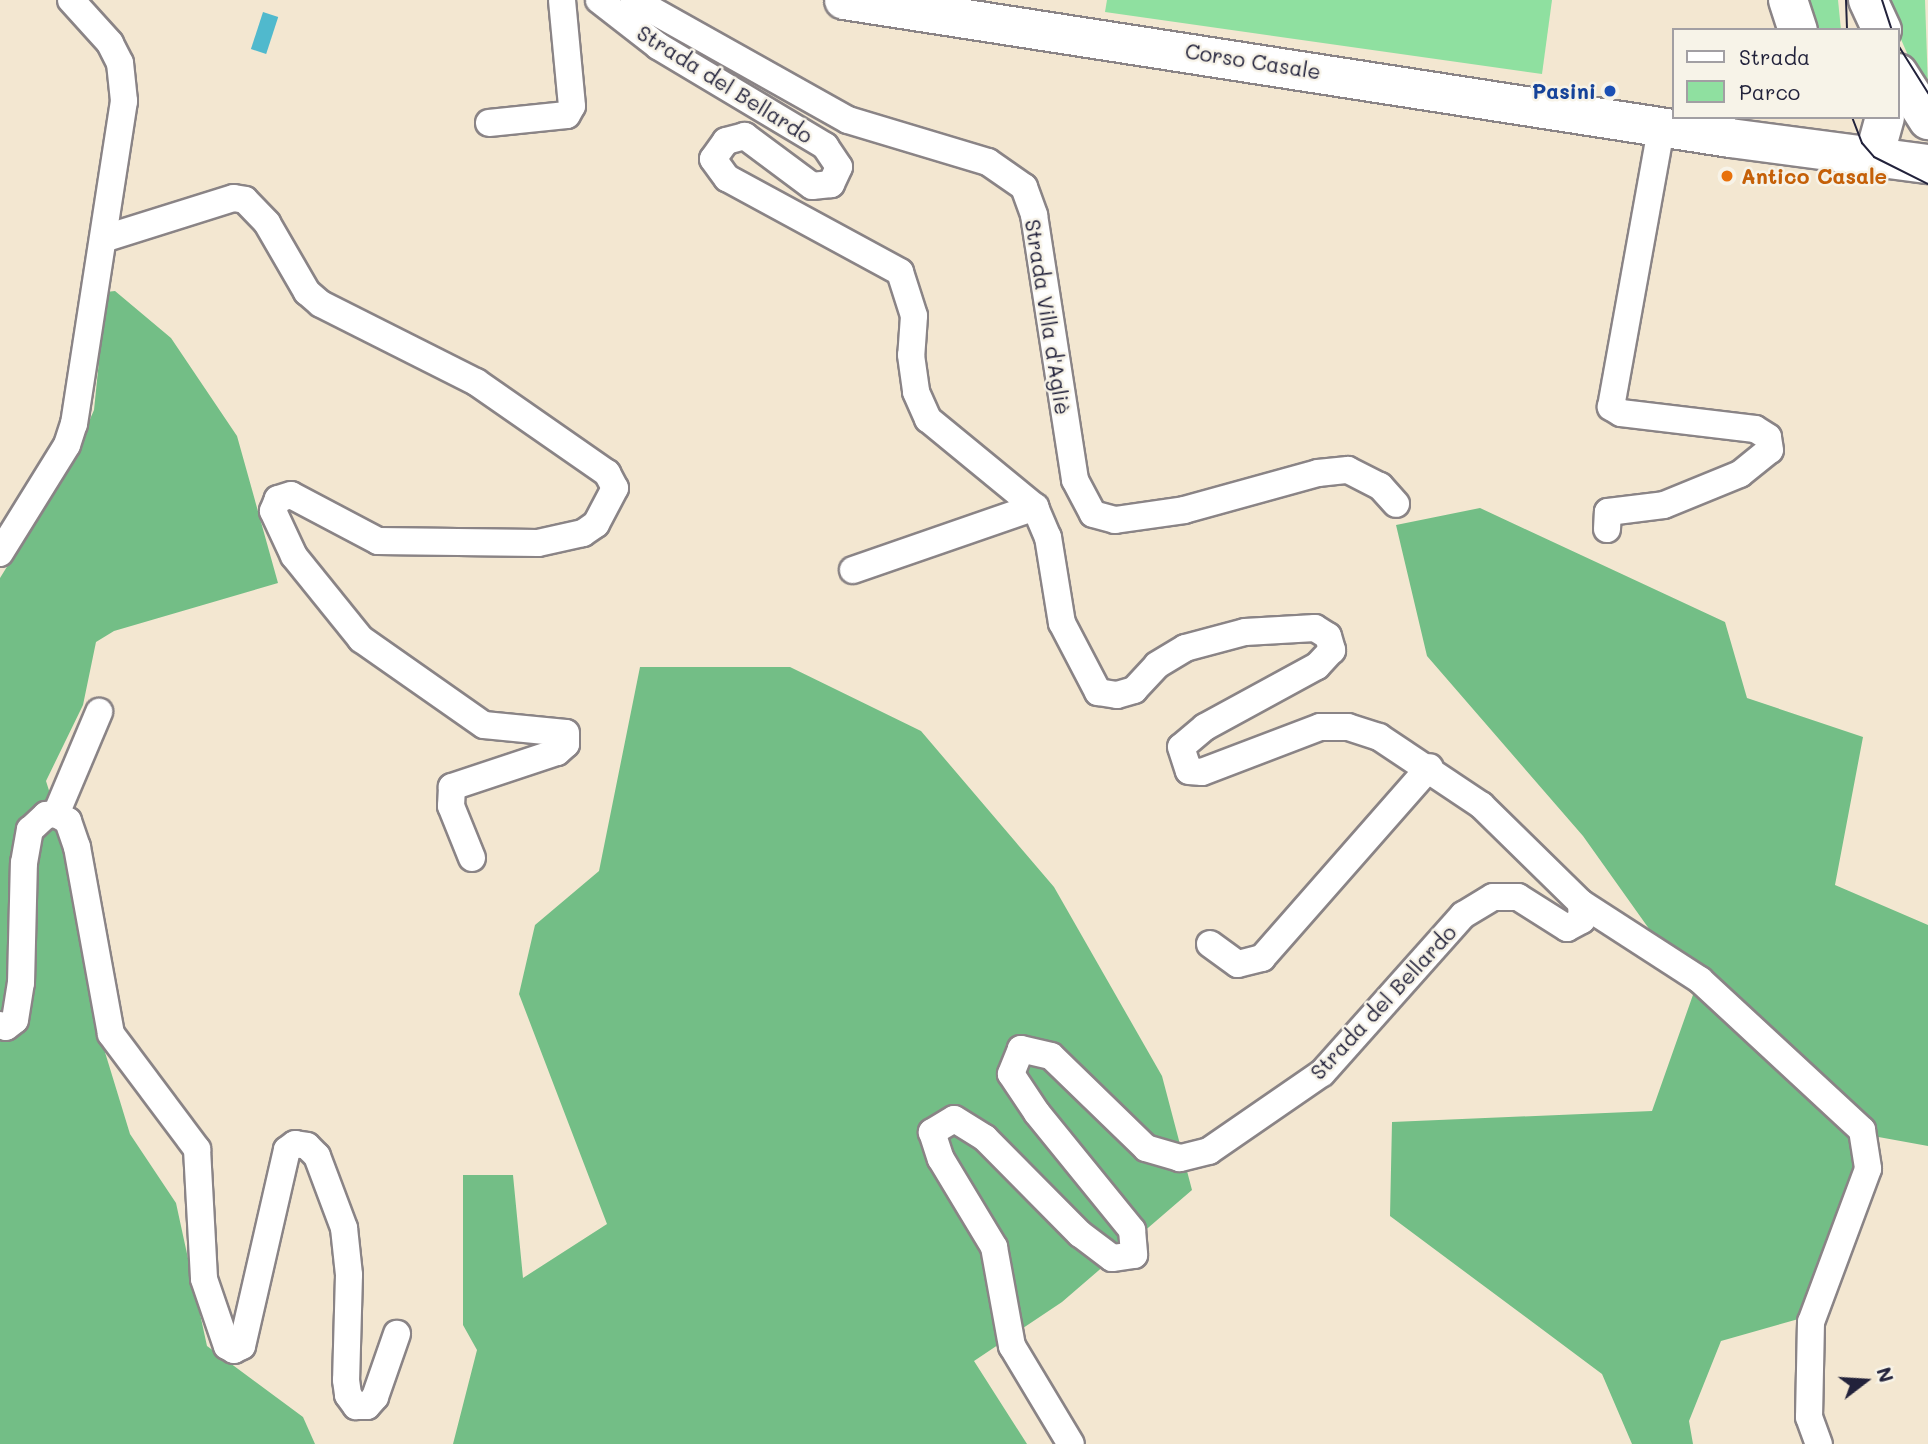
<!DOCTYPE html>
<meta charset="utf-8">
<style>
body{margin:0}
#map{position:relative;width:1928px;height:1444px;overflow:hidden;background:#f3e7d1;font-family:Mali,sans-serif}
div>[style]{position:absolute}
.green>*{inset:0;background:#8fe0a0}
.forest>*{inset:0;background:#73be86}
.water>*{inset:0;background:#50b9cd;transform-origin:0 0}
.roads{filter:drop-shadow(2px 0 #8a8486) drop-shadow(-2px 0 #8a8486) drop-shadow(0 2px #8a8486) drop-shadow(0 -2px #8a8486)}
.street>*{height:26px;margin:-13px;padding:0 13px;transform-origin:13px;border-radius:13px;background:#fff}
.primary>*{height:38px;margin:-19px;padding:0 19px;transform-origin:19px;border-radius:19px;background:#fff}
.tram>*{height:2px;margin:-1px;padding:0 1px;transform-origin:1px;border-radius:1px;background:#22223b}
.dots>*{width:19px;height:19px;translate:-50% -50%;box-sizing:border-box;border:4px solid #f7f3e8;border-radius:50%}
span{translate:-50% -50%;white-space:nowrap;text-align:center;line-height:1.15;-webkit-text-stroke:5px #f7f3e8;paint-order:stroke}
.street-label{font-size:21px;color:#22223b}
.transit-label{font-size:21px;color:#164399;font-weight:700}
.right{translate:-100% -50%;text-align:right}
.food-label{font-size:21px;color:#c56008;font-weight:700}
.left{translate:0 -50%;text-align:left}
.legend{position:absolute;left:1672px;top:28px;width:228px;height:91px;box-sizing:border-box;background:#f7f3e8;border:2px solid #a29fa3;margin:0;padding:9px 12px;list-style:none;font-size:21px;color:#22223b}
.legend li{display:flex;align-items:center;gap:14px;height:35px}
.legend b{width:35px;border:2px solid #a29fa3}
.north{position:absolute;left:1830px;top:1346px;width:70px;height:70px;-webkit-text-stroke:5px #f7f3e8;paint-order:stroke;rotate:73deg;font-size:19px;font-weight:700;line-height:28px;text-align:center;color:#22223b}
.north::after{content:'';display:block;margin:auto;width:24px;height:32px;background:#22223b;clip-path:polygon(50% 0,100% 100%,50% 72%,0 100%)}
</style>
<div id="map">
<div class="green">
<div style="clip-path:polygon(1107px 0,1552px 0,1542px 74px,1105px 12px)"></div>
<div style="clip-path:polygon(1802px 0,1838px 0,1841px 30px,1811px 30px)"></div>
<div style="clip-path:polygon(1884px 0,1925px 0,1928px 87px,1910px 60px)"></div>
</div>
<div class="forest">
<div style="clip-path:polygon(115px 291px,171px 338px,237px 436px,278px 583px,114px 631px,96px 642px,83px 705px,46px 781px,70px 857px,97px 1026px,130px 1134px,176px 1203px,207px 1346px,303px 1417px,315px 1444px,0 1444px,0 578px,70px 465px,94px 410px,106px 292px)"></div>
<div style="clip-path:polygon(1480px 508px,1725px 622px,1747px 698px,1863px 737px,1835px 885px,1928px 925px,1928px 1146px,1873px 1136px,1802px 1318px,1721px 1341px,1689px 1421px,1693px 1444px,1632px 1444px,1602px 1374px,1390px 1216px,1392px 1122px,1652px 1111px,1694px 992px,1583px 836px,1427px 656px,1396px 525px)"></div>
<div style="clip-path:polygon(640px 667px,790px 667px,921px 731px,1054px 887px,1162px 1076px,1192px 1190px,1062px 1302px,974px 1361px,1027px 1444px,453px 1444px,477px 1350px,463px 1325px,463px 1175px,513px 1175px,523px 1278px,607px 1224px,519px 994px,535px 925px,599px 871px)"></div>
</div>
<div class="water">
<div style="left:263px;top:12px;width:16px;height:39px;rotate:18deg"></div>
</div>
<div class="roads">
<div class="street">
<div style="left:599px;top:0;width:75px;rotate:37.9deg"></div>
<div style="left:658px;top:46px;width:195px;rotate:30.9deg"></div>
<div style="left:825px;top:146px;width:25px;rotate:56deg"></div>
<div style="left:839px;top:167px;width:19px;rotate:115deg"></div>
<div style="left:831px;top:184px;width:19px;rotate:174deg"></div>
<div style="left:812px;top:186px;width:84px;rotate:-143.3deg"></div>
<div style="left:745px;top:136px;width:20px;rotate:165deg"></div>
<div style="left:726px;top:141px;width:22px;rotate:126deg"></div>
<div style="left:713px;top:159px;width:24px;rotate:54deg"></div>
<div style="left:727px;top:178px;width:197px;rotate:28.5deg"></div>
<div style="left:900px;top:272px;width:46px;rotate:72.3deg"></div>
<div style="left:914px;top:316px;width:39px;rotate:94deg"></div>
<div style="left:911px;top:355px;width:37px;rotate:82deg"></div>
<div style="left:916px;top:392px;width:30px;rotate:66deg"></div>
<div style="left:928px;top:419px;width:139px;rotate:39.4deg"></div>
<div style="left:1035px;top:507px;width:33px;rotate:67deg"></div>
<div style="left:1048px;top:537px;width:87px;rotate:80.8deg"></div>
<div style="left:1062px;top:623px;width:78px;rotate:62.4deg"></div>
<div style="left:1098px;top:692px;width:19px;rotate:9deg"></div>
<div style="left:1117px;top:695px;width:18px;rotate:-16deg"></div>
<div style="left:1134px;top:690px;width:34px;rotate:-47deg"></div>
<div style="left:1157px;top:665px;width:33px;rotate:-31deg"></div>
<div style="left:1185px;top:648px;width:62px;rotate:-14.9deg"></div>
<div style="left:1245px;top:632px;width:70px;rotate:-3.3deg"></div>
<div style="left:1315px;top:628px;width:15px;rotate:32deg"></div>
<div style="left:1328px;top:636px;width:15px;rotate:74deg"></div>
<div style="left:1332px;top:650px;width:22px;rotate:133deg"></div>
<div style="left:1317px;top:666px;width:128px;rotate:151.4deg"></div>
<div style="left:1205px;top:727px;width:31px;rotate:140deg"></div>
<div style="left:1181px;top:747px;width:25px;rotate:72deg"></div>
<div style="left:1189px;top:771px;width:13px;rotate:4deg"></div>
<div style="left:1202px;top:772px;width:126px;rotate:-20.9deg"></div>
<div style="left:1320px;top:727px;width:28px"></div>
<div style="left:1348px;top:727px;width:33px;rotate:18deg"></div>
<div style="left:1379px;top:737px;width:123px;rotate:33.7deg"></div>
<div style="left:1481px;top:805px;width:140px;rotate:44.4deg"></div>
<div style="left:1581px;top:903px;width:17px;rotate:87deg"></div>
<div style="left:1582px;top:920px;width:17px;rotate:152deg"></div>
<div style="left:1567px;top:928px;width:58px;rotate:-147.7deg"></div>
<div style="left:1518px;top:897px;width:25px;rotate:180deg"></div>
<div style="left:1493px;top:897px;width:35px;rotate:149deg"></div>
<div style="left:1463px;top:915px;width:212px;rotate:131.7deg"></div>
<div style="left:1322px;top:1073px;width:137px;rotate:145.4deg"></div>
<div style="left:1209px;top:1151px;width:30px;rotate:166deg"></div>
<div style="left:1180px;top:1158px;width:35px;rotate:-164deg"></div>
<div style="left:1146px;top:1148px;width:132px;rotate:-135.9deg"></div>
<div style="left:1051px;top:1056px;width:31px;rotate:-167deg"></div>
<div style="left:1021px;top:1049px;width:27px;rotate:112deg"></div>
<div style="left:1011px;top:1074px;width:47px;rotate:56.3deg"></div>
<div style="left:1037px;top:1113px;width:151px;rotate:50.9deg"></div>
<div style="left:1132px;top:1230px;width:25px;rotate:85deg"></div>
<div style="left:1134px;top:1255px;width:22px;rotate:172deg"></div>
<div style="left:1112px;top:1258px;width:40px;rotate:-143deg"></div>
<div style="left:1080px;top:1234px;width:135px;rotate:-134.7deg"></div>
<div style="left:985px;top:1138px;width:36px;rotate:-148deg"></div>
<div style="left:954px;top:1119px;width:26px;rotate:149deg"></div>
<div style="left:932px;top:1132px;width:28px;rotate:72deg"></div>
<div style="left:941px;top:1159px;width:103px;rotate:58.9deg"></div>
<div style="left:994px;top:1247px;width:101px;rotate:79.7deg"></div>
<div style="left:1012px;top:1346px;width:114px;rotate:59deg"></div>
<div style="left:634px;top:0;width:245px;rotate:29.3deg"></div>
<div style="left:848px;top:120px;width:146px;rotate:16.7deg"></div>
<div style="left:988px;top:162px;width:44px;rotate:34.8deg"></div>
<div style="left:1024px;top:187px;width:30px;rotate:70deg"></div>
<div style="left:1034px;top:215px;width:268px;rotate:81.2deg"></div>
<div style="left:1075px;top:480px;width:38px;rotate:62deg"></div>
<div style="left:1093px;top:514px;width:23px;rotate:15deg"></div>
<div style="left:1115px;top:520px;width:70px;rotate:-8.2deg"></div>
<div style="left:1184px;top:510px;width:139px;rotate:-15.4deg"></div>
<div style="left:1318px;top:473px;width:30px;rotate:-6deg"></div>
<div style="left:1348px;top:470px;width:36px;rotate:27deg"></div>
<div style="left:1380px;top:486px;width:24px;rotate:48deg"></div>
<div style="left:489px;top:123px;width:78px;rotate:-5.9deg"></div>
<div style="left:567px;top:115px;width:10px;rotate:-61deg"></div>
<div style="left:572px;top:106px;width:106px;rotate:-95.4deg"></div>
<div style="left:106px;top:238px;width:134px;rotate:-17.4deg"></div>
<div style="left:234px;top:198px;width:11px;rotate:10deg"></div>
<div style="left:245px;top:200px;width:32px;rotate:46deg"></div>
<div style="left:267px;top:223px;width:80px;rotate:59.9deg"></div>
<div style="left:307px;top:292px;width:18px;rotate:41deg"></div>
<div style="left:321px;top:304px;width:174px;rotate:26.7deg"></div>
<div style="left:476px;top:382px;width:160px;rotate:34.8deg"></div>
<div style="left:607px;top:473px;width:17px;rotate:62deg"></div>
<div style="left:615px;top:488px;width:41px;rotate:117.8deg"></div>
<div style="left:596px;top:524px;width:16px;rotate:145deg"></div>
<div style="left:583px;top:533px;width:46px;rotate:167.5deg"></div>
<div style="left:538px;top:543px;width:160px;rotate:-179.3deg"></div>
<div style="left:378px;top:541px;width:98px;rotate:-152.1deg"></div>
<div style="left:291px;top:495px;width:14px;rotate:163deg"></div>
<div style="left:278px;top:499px;width:13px;rotate:113deg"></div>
<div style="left:273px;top:511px;width:50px;rotate:65deg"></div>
<div style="left:294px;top:556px;width:107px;rotate:51.1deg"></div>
<div style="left:361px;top:639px;width:150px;rotate:35deg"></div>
<div style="left:484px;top:725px;width:82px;rotate:5.6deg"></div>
<div style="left:566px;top:733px;width:11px;rotate:90deg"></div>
<div style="left:566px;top:744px;width:12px;rotate:138deg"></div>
<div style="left:557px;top:752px;width:111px;rotate:161.6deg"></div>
<div style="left:452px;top:787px;width:19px;rotate:93deg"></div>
<div style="left:451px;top:806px;width:56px;rotate:68deg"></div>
<div style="left:1607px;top:529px;width:17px;rotate:-87deg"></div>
<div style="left:1608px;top:512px;width:56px;rotate:-7.1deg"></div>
<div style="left:1664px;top:505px;width:82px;rotate:-22.2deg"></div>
<div style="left:1740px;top:474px;width:38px;rotate:-39deg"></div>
<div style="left:1770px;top:450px;width:13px;rotate:-99deg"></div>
<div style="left:1768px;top:437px;width:15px;rotate:-148deg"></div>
<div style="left:1755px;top:429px;width:135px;rotate:-173.2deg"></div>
<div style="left:1621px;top:413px;width:12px;rotate:-149deg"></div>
<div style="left:1611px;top:407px;width:288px;rotate:-79.8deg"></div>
<div style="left:0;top:553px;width:127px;rotate:-58.2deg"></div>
<div style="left:67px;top:445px;width:22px;rotate:-72deg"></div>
<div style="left:74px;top:424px;width:327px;rotate:-81.2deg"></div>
<div style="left:124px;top:101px;width:38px;rotate:-96deg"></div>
<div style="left:120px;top:63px;width:22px;rotate:-117deg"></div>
<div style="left:110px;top:43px;width:58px;rotate:-132.2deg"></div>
<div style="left:853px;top:570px;width:193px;rotate:-19.1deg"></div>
<div style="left:56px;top:814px;width:111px;rotate:-67.1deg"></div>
<div style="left:1581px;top:903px;width:142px;rotate:32.9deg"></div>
<div style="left:1700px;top:980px;width:221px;rotate:42.8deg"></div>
<div style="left:1862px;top:1130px;width:39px;rotate:81deg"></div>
<div style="left:1868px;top:1169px;width:163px;rotate:110.4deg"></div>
<div style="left:1811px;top:1322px;width:95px;rotate:91.2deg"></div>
<div style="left:1809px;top:1417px;width:29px;rotate:70deg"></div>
<div style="left:1210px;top:944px;width:34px;rotate:36deg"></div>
<div style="left:1238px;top:964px;width:25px;rotate:-14deg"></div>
<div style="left:1262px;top:958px;width:254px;rotate:-48.7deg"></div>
<div style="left:0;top:1025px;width:6px;rotate:18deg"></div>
<div style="left:6px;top:1027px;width:11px;rotate:-38deg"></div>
<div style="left:15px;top:1020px;width:37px;rotate:-81deg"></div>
<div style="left:21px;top:983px;width:120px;rotate:-88.6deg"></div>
<div style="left:24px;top:863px;width:34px;rotate:-80deg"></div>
<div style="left:30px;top:830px;width:22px;rotate:-43deg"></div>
<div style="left:46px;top:815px;width:10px;rotate:-6deg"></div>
<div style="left:56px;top:814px;width:14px;rotate:30deg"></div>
<div style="left:68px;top:821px;width:28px;rotate:71deg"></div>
<div style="left:77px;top:847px;width:190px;rotate:79.7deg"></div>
<div style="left:111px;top:1034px;width:144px;rotate:53.2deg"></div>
<div style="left:197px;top:1149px;width:130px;rotate:86.9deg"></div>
<div style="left:204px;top:1279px;width:71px;rotate:71.1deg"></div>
<div style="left:227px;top:1346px;width:8px;rotate:30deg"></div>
<div style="left:234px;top:1350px;width:9px;rotate:-27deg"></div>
<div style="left:242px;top:1346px;width:201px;rotate:-77.1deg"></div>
<div style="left:287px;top:1150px;width:10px;rotate:-37deg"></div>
<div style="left:295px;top:1144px;width:12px;rotate:9deg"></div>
<div style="left:307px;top:1146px;width:14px;rotate:45deg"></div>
<div style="left:317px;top:1156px;width:77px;rotate:69.4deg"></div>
<div style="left:344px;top:1228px;width:47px;rotate:83.9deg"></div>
<div style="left:349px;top:1275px;width:105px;rotate:91.6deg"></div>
<div style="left:346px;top:1380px;width:15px;rotate:82deg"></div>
<div style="left:348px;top:1395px;width:14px;rotate:54deg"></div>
<div style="left:356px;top:1406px;width:11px"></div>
<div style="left:367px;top:1406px;width:12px;rotate:-48deg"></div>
<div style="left:375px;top:1397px;width:67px;rotate:-70.8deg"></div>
</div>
<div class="primary">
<div style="left:844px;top:0;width:897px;rotate:8.85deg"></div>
<div style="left:1730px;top:138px;width:200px;rotate:7.5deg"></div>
<div style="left:1788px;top:0;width:32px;rotate:72deg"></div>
<div style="left:1868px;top:0;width:33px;rotate:65deg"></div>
<div style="left:1898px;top:73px;width:56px;rotate:57.4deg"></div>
<div style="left:1874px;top:157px;width:41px;rotate:-74.6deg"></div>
</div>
</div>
<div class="tram">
<div style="left:1846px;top:0;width:30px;rotate:88deg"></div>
<div style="left:1882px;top:0;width:32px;rotate:72deg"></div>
<div style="left:1898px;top:45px;width:57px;rotate:58deg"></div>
<div style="left:1852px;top:117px;width:28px;rotate:69deg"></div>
<div style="left:1862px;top:143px;width:18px;rotate:49deg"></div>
<div style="left:1874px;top:157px;width:60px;rotate:26.6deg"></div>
</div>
<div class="dots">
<div style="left:1610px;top:91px;background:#1a4fb4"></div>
<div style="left:1727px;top:176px;background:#e8710a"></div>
</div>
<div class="street-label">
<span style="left:1253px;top:61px;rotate:9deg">Corso Casale</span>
<span style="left:725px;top:84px;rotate:32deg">Strada del Bellardo</span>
<span style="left:1048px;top:317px;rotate:81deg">Strada Villa d'Agliè</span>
<span style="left:1383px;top:1002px;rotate:-47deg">Strada del Bellardo</span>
</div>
<div class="transit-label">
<span class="right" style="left:1596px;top:91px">Pasini</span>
</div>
<div class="food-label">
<span class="left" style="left:1741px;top:176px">Antico Casale</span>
</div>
<ul class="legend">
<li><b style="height:9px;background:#fff"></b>Strada</li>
<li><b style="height:19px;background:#8fe0a0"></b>Parco</li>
</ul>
<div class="north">N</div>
</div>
